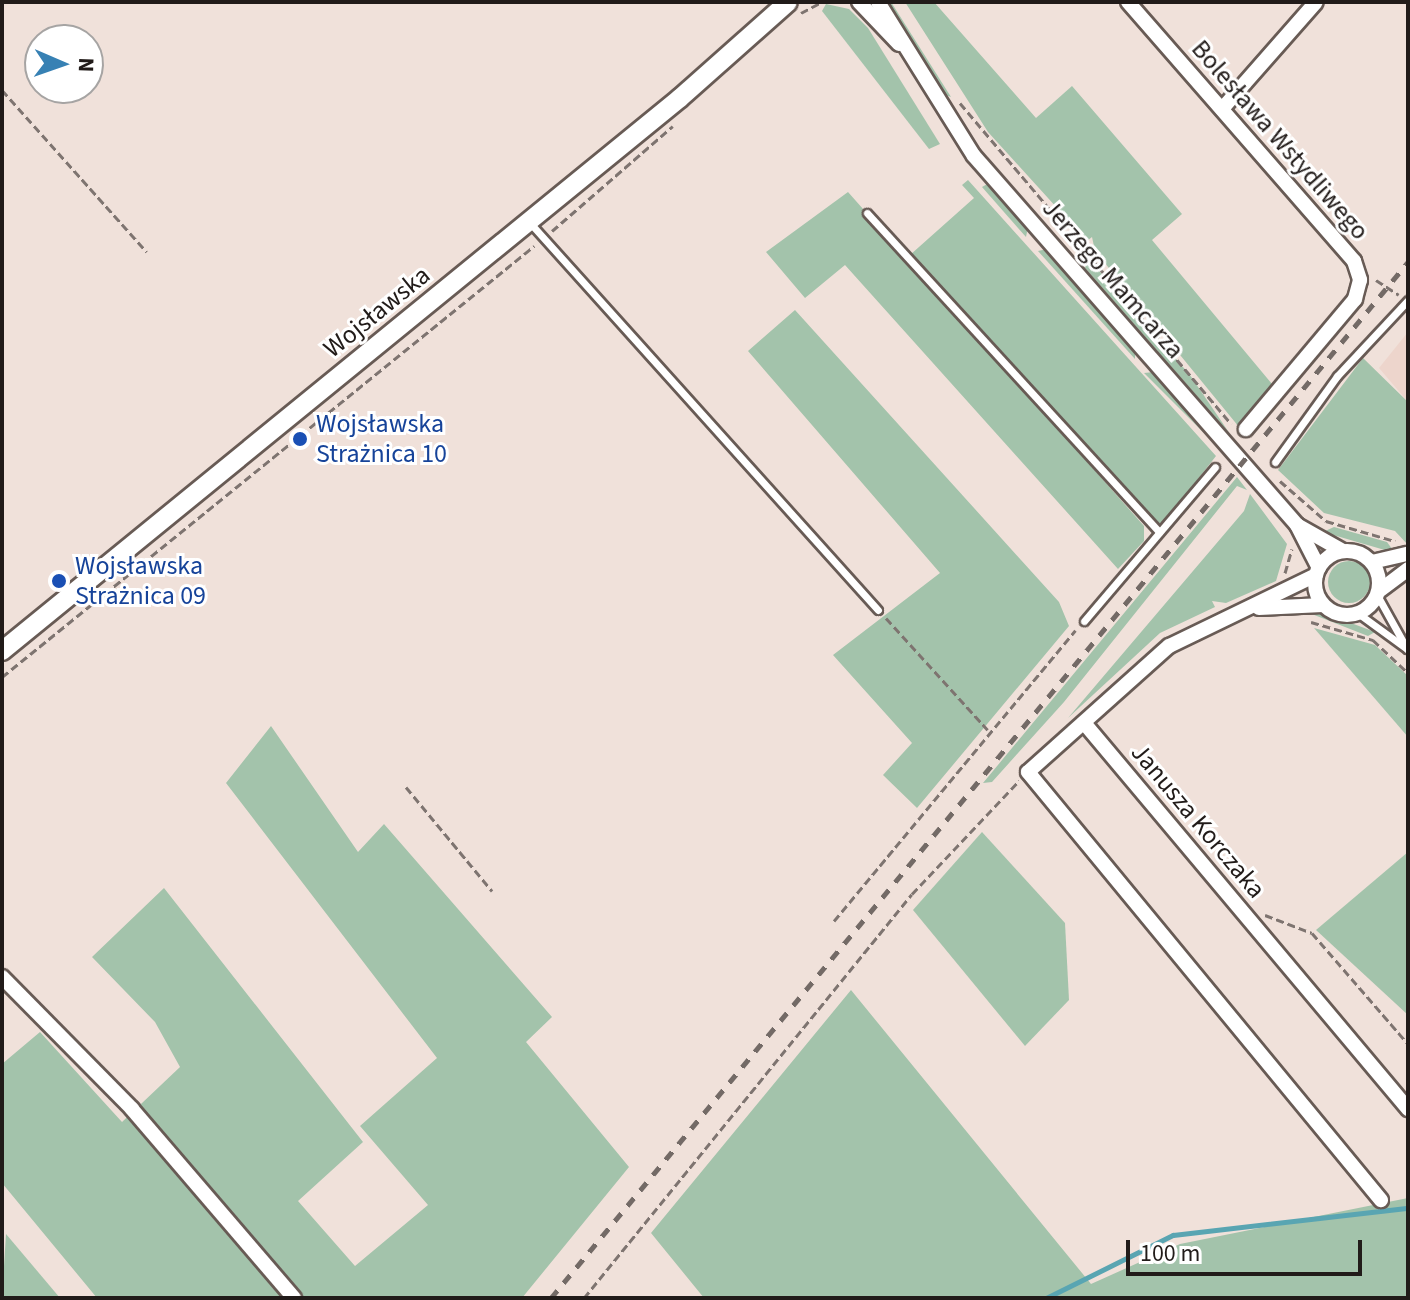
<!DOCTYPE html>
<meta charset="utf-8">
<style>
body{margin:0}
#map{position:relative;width:1410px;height:1300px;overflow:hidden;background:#f0e1da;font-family:"Source Sans 3",sans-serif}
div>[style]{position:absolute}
.industrial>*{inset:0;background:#edd5cc}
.green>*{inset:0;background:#a3c3ab}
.round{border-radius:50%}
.stream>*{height:5px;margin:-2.5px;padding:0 2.5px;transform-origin:2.5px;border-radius:2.5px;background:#59a5b2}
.path>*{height:3px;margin-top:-1.5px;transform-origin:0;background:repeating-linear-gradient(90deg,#7e7470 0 8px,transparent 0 12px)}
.roads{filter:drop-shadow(2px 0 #685b55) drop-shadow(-2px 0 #685b55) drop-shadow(0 2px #685b55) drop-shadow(0 -2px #685b55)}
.service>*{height:7px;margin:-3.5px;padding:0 3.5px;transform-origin:3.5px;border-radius:3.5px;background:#fff}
.minor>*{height:14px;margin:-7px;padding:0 7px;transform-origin:7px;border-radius:7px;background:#fff}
.minor>.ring{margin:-7px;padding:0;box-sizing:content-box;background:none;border:14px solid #fff;border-radius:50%}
.tertiary>*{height:18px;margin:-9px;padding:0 9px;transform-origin:9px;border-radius:9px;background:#fff}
.rail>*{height:5px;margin-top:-2.5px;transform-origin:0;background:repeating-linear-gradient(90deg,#736a66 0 10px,transparent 0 20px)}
.dots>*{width:22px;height:22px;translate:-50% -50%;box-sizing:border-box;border:4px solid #fff;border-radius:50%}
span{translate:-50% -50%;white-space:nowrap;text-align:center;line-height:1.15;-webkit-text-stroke:6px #fff;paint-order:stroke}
.street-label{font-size:26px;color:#211b19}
.transit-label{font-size:26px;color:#164399}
.left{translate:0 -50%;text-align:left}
.frame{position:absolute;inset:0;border:4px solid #211b19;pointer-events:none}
.north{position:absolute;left:24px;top:24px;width:80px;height:80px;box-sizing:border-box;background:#fff;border:2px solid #a6a4a3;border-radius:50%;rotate:92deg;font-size:22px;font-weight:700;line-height:32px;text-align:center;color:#211b19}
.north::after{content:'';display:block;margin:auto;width:28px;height:36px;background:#3781b4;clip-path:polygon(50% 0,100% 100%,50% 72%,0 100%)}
.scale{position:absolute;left:1126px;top:1240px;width:236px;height:36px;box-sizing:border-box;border:4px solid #211b19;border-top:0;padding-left:10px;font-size:24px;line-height:28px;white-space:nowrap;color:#211b19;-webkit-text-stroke:6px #fff;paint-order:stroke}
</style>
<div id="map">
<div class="industrial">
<div style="clip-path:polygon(1408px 332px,1408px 402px,1379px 368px)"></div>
</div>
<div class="green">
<div style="clip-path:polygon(886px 2px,891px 2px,951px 97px,943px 94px)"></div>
<div style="clip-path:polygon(905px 2px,934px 2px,1036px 118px,1072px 86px,1182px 214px,1152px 240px,1272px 384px,1239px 427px,1095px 251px,1092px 237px,1087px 241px,988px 132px)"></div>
<div style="clip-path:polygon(826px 4px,849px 9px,868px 28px,940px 144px,929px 149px,822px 11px)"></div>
<div style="clip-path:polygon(968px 180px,1216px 456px,1165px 521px,1156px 525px,910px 255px,974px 198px,962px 185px)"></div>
<div style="clip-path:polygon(989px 183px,1028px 227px,1026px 237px,982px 187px)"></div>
<div style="clip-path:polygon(848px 192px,1144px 526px,1144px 541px,1118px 569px,845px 265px,805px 298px,766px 252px)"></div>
<div style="clip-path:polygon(1047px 249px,1135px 351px,1135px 359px,1038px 251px)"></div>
<div style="clip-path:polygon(1088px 258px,1190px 375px,1230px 434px,1085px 268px)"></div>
<div style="clip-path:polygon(795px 310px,1059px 602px,1069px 626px,917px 808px,883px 775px,912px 743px,833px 655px,940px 573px,748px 351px)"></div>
<div style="clip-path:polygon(1363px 358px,1408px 402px,1408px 545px,1395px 531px,1324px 513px,1278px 470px)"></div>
<div style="clip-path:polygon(1154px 372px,1221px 449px,1220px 449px,1144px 373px)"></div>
<div style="clip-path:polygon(1237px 477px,1247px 490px,1237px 486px,1064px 702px,992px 782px,983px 783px)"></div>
<div style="clip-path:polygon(1250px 494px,1287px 544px,1276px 581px,1226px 603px,1212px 601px,1215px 607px,1160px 633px,1068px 718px,1244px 511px)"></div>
<div style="clip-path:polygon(1334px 527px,1387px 542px,1395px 553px,1323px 532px)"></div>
<div class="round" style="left:1328px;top:561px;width:42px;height:42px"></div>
<div style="clip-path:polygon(1299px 609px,1319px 611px,1375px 632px,1368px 636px)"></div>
<div style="clip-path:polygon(1314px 628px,1375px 645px,1408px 676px,1408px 737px)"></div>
<div style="clip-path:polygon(271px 726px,358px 852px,384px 824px,552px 1017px,526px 1042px,629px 1167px,522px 1298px,97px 1298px,2px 1183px,2px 1064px,40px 1032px,122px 1122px,180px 1067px,155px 1022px,92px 957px,164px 888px,363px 1142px,298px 1201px,355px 1266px,428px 1205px,360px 1126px,437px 1058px,226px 783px)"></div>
<div style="clip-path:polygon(982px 832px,1065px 923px,1069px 1000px,1025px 1046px,913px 910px)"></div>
<div style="clip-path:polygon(1408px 852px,1408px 1015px,1316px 930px)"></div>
<div style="clip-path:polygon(851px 990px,1091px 1284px,1180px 1244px,1408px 1198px,1408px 1298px,704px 1298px,651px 1233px)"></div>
<div style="clip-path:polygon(6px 1234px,60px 1298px,2px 1298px)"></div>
</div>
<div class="stream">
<div style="left:1046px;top:1298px;width:142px;rotate:-26.4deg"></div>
<div style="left:1173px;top:1235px;width:237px;rotate:-6.6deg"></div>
</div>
<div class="path">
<div style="left:801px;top:13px;width:24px;rotate:-28deg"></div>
<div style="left:2px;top:90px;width:217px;rotate:48.2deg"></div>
<div style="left:960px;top:103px;width:420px;rotate:49.8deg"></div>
<div style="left:552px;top:231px;width:160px;rotate:-41deg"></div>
<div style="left:1376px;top:280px;width:27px;rotate:33deg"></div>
<div style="left:1280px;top:481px;width:61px;rotate:41deg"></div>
<div style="left:1326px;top:521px;width:72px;rotate:16.2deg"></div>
<div style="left:1285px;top:573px;width:25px;rotate:-74deg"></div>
<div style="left:1408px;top:613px;width:7px;rotate:90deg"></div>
<div style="left:886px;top:618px;width:151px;rotate:47.7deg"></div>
<div style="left:1311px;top:622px;width:65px;rotate:16.2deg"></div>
<div style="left:1373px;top:640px;width:48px;rotate:43.3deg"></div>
<div style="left:2px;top:677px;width:685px;rotate:-39.01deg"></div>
<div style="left:406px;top:787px;width:135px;rotate:50.4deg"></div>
<div style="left:1265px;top:915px;width:50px;rotate:21deg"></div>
<div style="left:1312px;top:933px;width:147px;rotate:49.1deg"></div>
<div style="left:834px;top:921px;width:378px;rotate:-50.3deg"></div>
<div style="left:584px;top:1298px;width:520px;rotate:-50.93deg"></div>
<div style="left:912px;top:894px;width:156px;rotate:-46.6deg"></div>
</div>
<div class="roads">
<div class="service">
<div style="left:867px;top:213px;width:432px;rotate:47.5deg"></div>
<div style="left:531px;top:224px;width:519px;rotate:48.05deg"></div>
<div style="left:1275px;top:462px;width:106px;rotate:-54.2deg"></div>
<div style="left:1337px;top:376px;width:104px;rotate:-46.9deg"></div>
<div style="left:1359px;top:614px;width:59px;rotate:36.1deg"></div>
<div style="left:1407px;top:649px;width:62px;rotate:-119.1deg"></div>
<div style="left:1084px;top:621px;width:202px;rotate:-49.6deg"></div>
</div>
<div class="minor">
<div style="left:859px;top:2px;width:58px;rotate:46.4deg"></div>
<div style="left:878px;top:2px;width:181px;rotate:58.1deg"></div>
<div style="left:974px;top:156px;width:490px;rotate:48.8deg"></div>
<div style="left:1297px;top:525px;width:48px;rotate:62.9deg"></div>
<div style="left:1128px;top:2px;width:344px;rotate:48.9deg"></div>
<div style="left:1354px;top:261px;width:20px;rotate:72deg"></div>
<div style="left:1360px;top:280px;width:20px;rotate:105deg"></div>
<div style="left:1355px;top:299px;width:170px;rotate:130deg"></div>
<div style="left:1222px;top:109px;width:142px;rotate:-48.7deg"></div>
<div style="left:1297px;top:525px;width:53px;rotate:29.5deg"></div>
<div class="ring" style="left:1315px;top:551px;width:50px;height:50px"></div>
<div style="left:1372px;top:562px;width:37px;rotate:-13deg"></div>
<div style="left:1316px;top:575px;width:163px;rotate:154.2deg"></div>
<div style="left:1169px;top:646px;width:189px;rotate:138.2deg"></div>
<div style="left:1028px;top:772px;width:555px;rotate:50.49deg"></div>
<div style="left:1379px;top:591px;width:36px;rotate:-37deg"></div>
<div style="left:1259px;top:608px;width:64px;rotate:-2.7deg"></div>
<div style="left:1085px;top:724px;width:503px;rotate:50deg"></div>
<div style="left:2px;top:977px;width:185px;rotate:45.4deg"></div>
<div style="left:132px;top:1109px;width:249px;rotate:49.4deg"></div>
</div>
<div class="tertiary">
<div style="left:2px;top:651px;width:875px;rotate:-39.2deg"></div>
<div style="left:680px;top:98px;width:144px;rotate:-41.6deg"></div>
</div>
</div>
<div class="rail">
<div style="left:551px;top:1298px;width:1345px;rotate:-50.4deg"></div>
</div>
<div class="dots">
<div style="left:300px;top:439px;background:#1a4fb4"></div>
<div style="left:59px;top:581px;background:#1a4fb4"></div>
</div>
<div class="street-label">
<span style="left:1280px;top:140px;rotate:49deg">Bolesława Wstydliwego</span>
<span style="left:1113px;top:279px;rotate:49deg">Jerzego Mamcarza</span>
<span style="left:377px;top:312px;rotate:-39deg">Wojsławska</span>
<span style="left:1198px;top:821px;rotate:50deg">Janusza Korczaka</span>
</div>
<div class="transit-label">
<span class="left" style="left:316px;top:439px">Wojsławska<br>Strażnica 10</span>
<span class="left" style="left:75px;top:581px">Wojsławska<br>Strażnica 09</span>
</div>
<div class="frame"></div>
<div class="north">N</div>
<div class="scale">100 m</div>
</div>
